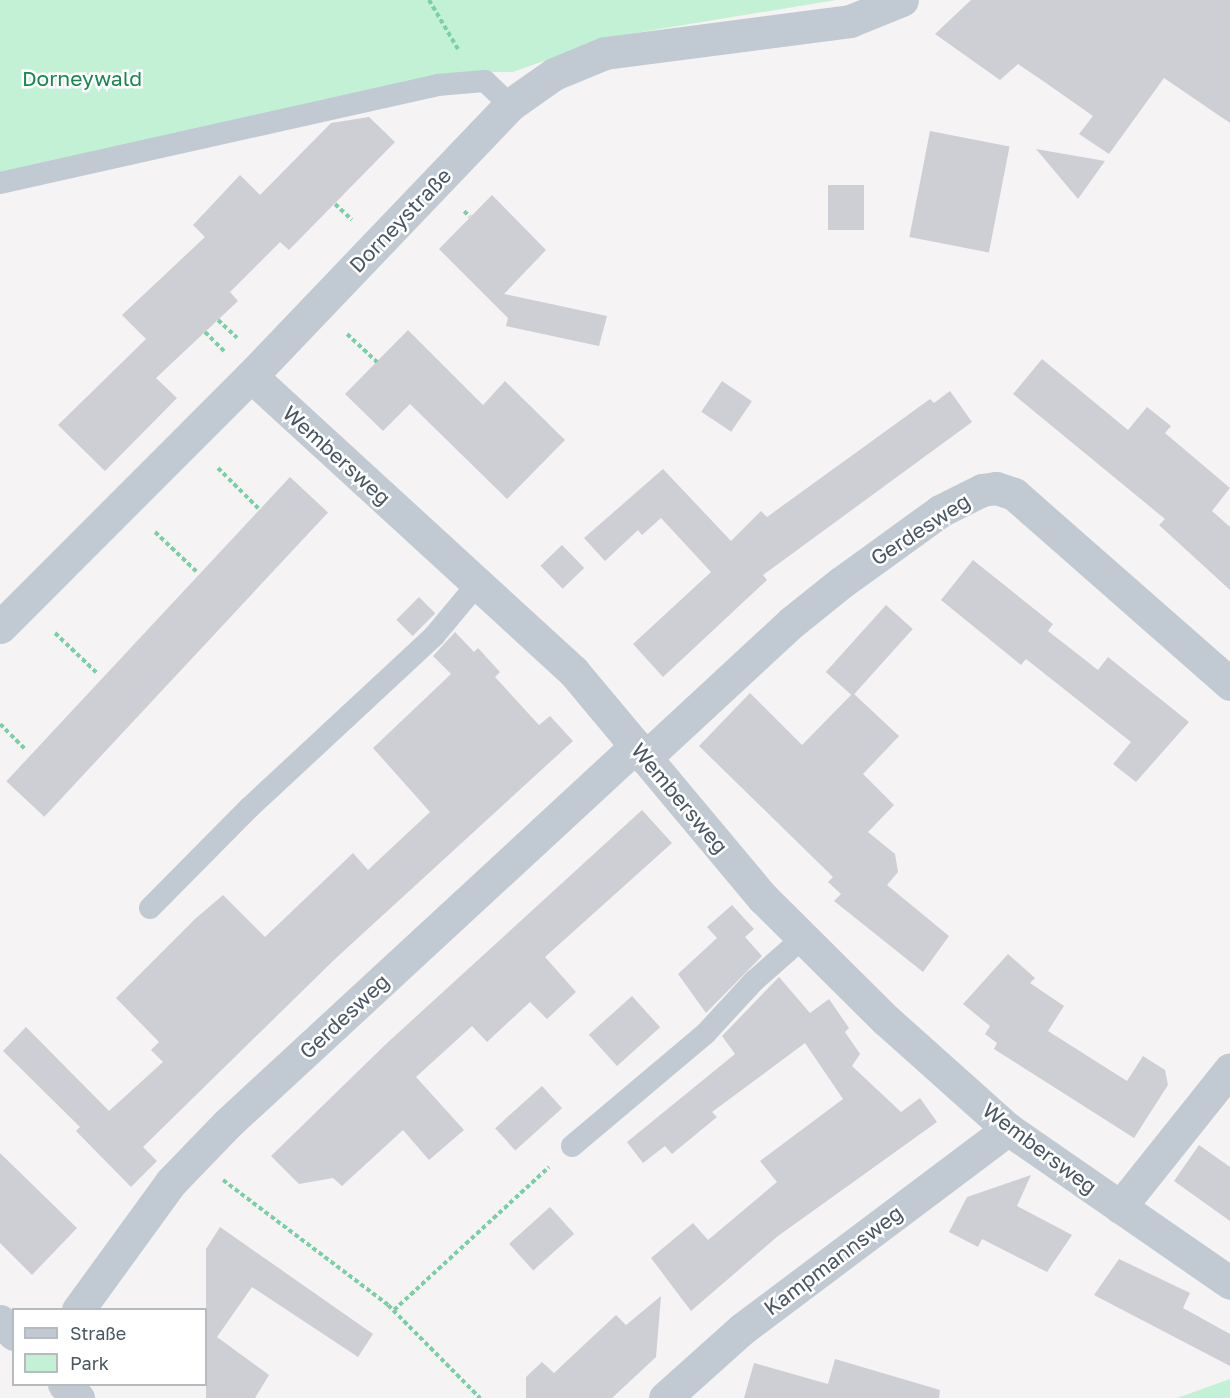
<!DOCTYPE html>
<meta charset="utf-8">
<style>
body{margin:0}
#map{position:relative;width:1230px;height:1398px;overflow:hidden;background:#f5f3f3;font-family:"Golos Text",sans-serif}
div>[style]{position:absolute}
.green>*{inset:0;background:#c3f1d5}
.building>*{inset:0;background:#cdcfd5;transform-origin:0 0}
.path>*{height:4px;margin-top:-2px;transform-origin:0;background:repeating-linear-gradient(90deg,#7ad0a6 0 4.5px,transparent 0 7.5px)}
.lane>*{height:22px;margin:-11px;padding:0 11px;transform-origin:11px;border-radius:11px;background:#c1cad2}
.street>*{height:33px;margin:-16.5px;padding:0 16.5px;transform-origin:16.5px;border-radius:16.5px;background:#c1cad2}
span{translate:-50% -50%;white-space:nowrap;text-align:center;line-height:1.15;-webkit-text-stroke:5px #fff;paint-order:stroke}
.park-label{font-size:21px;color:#17864f}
.street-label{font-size:21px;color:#4a5661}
.legend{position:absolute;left:12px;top:1308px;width:195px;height:78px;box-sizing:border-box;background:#fff;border:2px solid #b7bbc0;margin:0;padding:8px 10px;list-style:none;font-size:18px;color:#4a5661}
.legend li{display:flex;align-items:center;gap:12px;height:30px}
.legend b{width:30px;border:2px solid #b7bbc0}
</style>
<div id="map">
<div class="green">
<div style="clip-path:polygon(0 0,836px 0,611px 37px,513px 72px,488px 72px,0 175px)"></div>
<div style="clip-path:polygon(1230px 1379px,1230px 1398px,1177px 1398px)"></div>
</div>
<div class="building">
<div style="clip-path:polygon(971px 0,1230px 0,1230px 123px,1164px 78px,1109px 154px,1079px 134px,1093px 116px,1046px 83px,1018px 64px,1000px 80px,935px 34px)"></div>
<div style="clip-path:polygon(369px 117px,395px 142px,289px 250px,280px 242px,230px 292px,238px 301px,156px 378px,177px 398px,105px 471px,58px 425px,146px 339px,122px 315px,205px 237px,193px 225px,240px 175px,260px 195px,331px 123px)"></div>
<div style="left:930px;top:131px;width:81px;height:108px;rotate:11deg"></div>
<div style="clip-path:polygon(1036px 149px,1105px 161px,1078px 199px)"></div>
<div style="left:864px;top:185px;width:45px;height:36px;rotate:90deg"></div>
<div style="clip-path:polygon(492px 195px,546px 250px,504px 294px,607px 316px,599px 346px,506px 326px,508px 318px,439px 249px)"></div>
<div style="clip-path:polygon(408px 330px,483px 405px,505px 381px,565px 440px,507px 499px,410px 404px,383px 431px,345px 394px)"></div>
<div style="clip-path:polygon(1042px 359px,1128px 430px,1147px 407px,1171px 426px,1165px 433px,1230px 488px,1212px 511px,1230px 527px,1230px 590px,1159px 525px,1165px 519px,1013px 394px)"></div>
<div style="left:722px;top:381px;width:36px;height:37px;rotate:34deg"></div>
<div style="clip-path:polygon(950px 391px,972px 422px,763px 575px,767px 580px,663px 677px,633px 644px,711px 572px,661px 518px,642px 535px,638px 530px,605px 561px,584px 538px,663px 469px,731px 541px,761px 511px,767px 517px,930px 399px,934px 403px)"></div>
<div style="left:290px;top:477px;width:52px;height:416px;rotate:43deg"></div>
<div style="left:562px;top:545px;width:32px;height:30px;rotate:46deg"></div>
<div style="clip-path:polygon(973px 560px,1053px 624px,1048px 631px,1098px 670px,1108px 657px,1189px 722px,1136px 782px,1113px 764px,1131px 742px,1026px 659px,1021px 665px,941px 600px)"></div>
<div style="left:419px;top:597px;width:23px;height:32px;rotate:45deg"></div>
<div style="left:886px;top:605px;width:36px;height:90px;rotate:42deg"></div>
<div style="clip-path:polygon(455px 632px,474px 652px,478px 648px,500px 672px,495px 677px,539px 725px,550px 716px,573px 741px,335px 959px,143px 1147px,157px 1161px,131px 1187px,76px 1131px,80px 1127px,3px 1051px,26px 1027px,109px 1111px,163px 1062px,151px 1050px,159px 1042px,116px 998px,195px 919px,223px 895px,265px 937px,353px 853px,368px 870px,430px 812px,373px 748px,451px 674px,433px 656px)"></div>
<div style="clip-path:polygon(750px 693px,802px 745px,853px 693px,899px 736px,863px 774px,894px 805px,868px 832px,895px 854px,898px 872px,887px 885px,949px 936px,923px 972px,834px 901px,841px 894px,828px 882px,833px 877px,699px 746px)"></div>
<div style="clip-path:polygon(642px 810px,672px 843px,545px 957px,576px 992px,547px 1019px,530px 1002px,487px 1042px,472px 1026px,416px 1077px,464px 1130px,429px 1160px,403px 1130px,342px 1186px,333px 1178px,299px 1184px,271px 1156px,386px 1044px)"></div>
<div style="clip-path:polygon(732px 905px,754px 929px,745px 937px,762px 956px,706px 1013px,678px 974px,717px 938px,707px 927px)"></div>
<div style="clip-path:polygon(1008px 954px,1035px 978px,1030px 983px,1064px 1006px,1048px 1031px,1127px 1081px,1143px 1056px,1165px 1070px,1168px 1085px,1134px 1138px,994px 1049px,997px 1043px,985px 1034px,990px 1026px,963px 1004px)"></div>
<div style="clip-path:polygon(779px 977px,810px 1013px,829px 999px,849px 1028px,845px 1032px,860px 1054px,852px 1066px,901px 1112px,920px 1098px,937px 1122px,778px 1236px,691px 1311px,651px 1258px,693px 1223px,708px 1240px,777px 1182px,760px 1161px,843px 1099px,805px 1043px,712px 1112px,717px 1117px,672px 1154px,665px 1146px,643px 1163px,627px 1142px,735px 1054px,722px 1036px)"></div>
<div style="left:632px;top:996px;width:42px;height:58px;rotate:48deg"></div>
<div style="left:542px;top:1086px;width:30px;height:63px;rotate:48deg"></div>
<div style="clip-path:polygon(1199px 1145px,1230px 1167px,1230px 1221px,1174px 1181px)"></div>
<div style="clip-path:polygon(0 1153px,77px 1228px,32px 1275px,0 1243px)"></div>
<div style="clip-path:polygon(1031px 1175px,1017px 1206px,1072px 1235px,1047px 1272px,982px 1239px,978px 1247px,949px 1232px,967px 1197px)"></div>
<div style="left:550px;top:1207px;width:36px;height:55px;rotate:48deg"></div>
<div style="clip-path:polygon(220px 1227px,373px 1334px,358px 1357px,252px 1287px,217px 1337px,269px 1375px,255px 1398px,206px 1398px,206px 1249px)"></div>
<div style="clip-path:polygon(1119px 1259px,1190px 1293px,1183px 1308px,1230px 1334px,1230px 1366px,1094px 1295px)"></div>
<div style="clip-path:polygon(661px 1296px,656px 1357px,612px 1398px,526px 1398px,526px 1377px,542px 1362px,554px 1373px,616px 1315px,626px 1325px)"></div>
<div style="clip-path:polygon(835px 1359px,940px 1390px,939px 1398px,744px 1398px,754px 1363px,828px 1384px)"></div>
</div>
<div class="path">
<div style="left:429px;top:0;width:59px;rotate:59.5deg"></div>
<div style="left:335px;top:204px;width:23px;rotate:43deg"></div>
<div style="left:464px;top:211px;width:8px;rotate:45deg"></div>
<div style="left:218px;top:320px;width:26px;rotate:43deg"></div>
<div style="left:205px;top:332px;width:27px;rotate:45deg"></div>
<div style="left:347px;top:334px;width:41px;rotate:43deg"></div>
<div style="left:218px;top:468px;width:58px;rotate:45deg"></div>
<div style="left:155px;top:532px;width:58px;rotate:43.6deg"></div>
<div style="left:55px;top:633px;width:59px;rotate:43.6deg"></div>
<div style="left:0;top:724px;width:35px;rotate:45deg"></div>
<div style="left:223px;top:1180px;width:207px;rotate:37.1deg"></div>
<div style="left:388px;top:1305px;width:131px;rotate:45.3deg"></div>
<div style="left:394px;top:1310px;width:211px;rotate:-42.7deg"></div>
</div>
<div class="lane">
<div style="left:0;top:183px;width:448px;rotate:-12.6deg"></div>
<div style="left:437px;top:85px;width:48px;rotate:-4.8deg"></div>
<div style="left:485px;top:81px;width:35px;rotate:44deg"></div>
<div style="left:150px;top:908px;width:141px;rotate:-45.3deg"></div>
<div style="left:249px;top:808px;width:253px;rotate:-42.9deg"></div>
<div style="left:434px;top:636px;width:70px;rotate:-50.2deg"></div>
<div style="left:572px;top:1146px;width:175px;rotate:-40.1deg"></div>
<div style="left:706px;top:1033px;width:71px;rotate:-47.3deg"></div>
<div style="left:754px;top:981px;width:65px;rotate:-41.3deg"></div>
</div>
<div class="street">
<div style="left:251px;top:376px;width:437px;rotate:42.5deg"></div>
<div style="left:573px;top:671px;width:296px;rotate:50.1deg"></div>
<div style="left:763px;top:898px;width:173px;rotate:44.8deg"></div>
<div style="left:886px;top:1020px;width:164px;rotate:41.8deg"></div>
<div style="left:1008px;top:1129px;width:270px;rotate:34.7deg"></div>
<div style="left:0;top:627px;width:355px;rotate:-45deg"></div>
<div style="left:251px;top:376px;width:375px;rotate:-46.3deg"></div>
<div style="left:510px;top:105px;width:54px;rotate:-35.2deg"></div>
<div style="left:554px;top:74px;width:55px;rotate:-22.4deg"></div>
<div style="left:605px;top:53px;width:247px;rotate:-7.4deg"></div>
<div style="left:850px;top:21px;width:56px;rotate:-22deg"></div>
<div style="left:645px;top:758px;width:200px;rotate:-42.8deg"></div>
<div style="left:792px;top:622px;width:64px;rotate:-38.7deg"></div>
<div style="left:842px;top:582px;width:121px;rotate:-35.9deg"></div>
<div style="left:940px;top:511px;width:47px;rotate:-26.6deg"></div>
<div style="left:982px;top:490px;width:14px;rotate:-8deg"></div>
<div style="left:996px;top:488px;width:19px;rotate:18deg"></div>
<div style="left:1014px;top:494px;width:288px;rotate:41.3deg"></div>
<div style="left:1120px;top:1207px;width:176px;rotate:-51.4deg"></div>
<div style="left:78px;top:1310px;width:158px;rotate:-54deg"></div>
<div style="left:171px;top:1182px;width:82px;rotate:-46deg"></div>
<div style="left:228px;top:1123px;width:556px;rotate:-42.74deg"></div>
<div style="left:0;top:1321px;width:19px;rotate:43deg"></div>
<div style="left:64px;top:1384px;width:20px;rotate:45deg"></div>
<div style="left:665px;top:1398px;width:103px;rotate:-41.9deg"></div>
<div style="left:742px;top:1329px;width:333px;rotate:-36.9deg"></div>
</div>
<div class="park-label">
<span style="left:82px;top:78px">Dorneywald</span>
</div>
<div class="street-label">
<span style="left:400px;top:220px;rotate:-46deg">Dorneystraße</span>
<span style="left:337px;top:455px;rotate:42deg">Wembersweg</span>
<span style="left:920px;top:529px;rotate:-33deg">Gerdesweg</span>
<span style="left:680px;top:798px;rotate:50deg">Wembersweg</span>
<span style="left:344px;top:1016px;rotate:-43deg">Gerdesweg</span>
<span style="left:1040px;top:1148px;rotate:37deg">Wembersweg</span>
<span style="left:833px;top:1260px;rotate:-37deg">Kampmannsweg</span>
</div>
<ul class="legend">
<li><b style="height:8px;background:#c1cad2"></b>Straße</li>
<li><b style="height:16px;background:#c3f1d5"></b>Park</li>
</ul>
</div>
